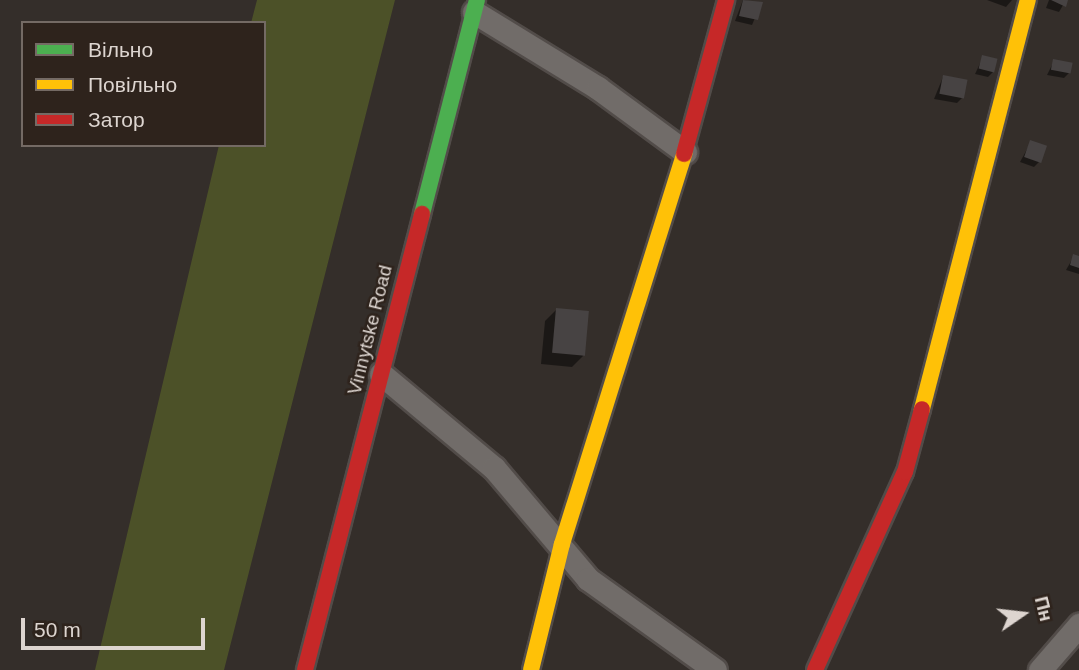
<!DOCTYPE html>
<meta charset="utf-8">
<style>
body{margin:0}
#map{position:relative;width:1079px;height:670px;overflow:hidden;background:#342e2a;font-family:Arial,sans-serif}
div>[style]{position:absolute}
.green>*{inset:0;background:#4c5128}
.shadow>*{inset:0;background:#0007}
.building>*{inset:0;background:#474343;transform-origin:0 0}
.roads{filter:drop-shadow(2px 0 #524c49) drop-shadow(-2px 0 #524c49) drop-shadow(0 2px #524c49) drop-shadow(0 -2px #524c49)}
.street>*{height:23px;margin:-11.5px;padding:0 11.5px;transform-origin:11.5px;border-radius:11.5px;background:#716c69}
.fast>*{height:16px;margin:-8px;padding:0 8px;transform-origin:8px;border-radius:8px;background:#4caf50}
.slow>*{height:16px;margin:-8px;padding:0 8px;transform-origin:8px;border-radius:8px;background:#ffc107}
.jam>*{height:16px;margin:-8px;padding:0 8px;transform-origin:8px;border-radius:8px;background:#c62828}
span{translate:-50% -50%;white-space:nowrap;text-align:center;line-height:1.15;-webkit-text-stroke:5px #2e231c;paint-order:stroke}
.street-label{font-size:19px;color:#ddd5d0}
.legend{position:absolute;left:21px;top:21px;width:245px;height:126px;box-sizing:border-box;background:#2e231c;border:2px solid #746a64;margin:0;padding:9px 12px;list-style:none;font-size:21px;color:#ddd5d0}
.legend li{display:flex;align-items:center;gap:14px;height:35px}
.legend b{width:35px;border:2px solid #746a64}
.north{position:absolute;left:988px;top:579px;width:70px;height:70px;-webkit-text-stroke:5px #2e231c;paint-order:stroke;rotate:76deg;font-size:19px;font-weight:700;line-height:28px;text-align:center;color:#ddd5d0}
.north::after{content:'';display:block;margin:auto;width:24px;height:32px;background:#ddd5d0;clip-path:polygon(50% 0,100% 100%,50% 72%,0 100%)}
.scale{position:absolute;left:21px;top:618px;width:184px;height:32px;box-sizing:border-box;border:4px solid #ddd5d0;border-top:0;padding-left:9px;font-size:21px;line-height:24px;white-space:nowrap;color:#ddd5d0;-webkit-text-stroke:5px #2e231c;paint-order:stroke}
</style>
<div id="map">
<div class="green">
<div style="clip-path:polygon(257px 0,395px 0,224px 670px,95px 670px,219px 145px,264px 145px,264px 23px,251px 23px)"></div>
</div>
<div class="shadow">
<div style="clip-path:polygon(743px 0,761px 4px,752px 25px,735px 21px)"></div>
<div style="clip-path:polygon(987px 0,1012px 0,1006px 7px)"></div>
<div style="clip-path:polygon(1049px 0,1066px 0,1059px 12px,1046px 8px)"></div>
<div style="clip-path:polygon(983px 57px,993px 72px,988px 77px,975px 74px)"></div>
<div style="clip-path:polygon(1054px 61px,1069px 73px,1064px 78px,1047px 75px)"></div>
<div style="clip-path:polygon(943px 77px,962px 98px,957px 103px,934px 99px)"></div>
<div style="clip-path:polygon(1031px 142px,1039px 162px,1034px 167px,1020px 162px)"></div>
<div style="clip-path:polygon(1074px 256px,1079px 258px,1079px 274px,1066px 270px)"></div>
<div style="clip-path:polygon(556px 310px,583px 356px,572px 367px,541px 364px,545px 321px)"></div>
</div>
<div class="building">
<div style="clip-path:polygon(743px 0,763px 2px,758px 20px,739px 16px)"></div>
<div style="clip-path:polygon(1051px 0,1068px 0,1066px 7px)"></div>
<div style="left:982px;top:55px;width:16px;height:14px;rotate:14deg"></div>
<div style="left:1053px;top:59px;width:20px;height:11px;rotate:11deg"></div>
<div style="left:943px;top:75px;width:25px;height:19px;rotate:11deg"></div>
<div style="left:1030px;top:140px;width:18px;height:18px;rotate:19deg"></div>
<div style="clip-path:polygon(1073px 254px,1079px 256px,1079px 268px,1070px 265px)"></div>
<div style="left:556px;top:308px;width:33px;height:45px;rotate:5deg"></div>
</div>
<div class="roads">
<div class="street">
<div style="left:474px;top:12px;width:145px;rotate:31.5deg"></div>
<div style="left:598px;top:88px;width:108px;rotate:36.3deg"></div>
<div style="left:381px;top:374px;width:147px;rotate:39.8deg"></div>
<div style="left:494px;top:468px;width:145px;rotate:49.7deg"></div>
<div style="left:588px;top:579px;width:156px;rotate:35.6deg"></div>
<div style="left:1040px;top:670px;width:60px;rotate:-49.1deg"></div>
</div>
<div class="fast">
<div style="left:422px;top:214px;width:221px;rotate:-75.6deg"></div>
</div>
<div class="slow">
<div style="left:922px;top:409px;width:423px;rotate:-75.5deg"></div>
<div style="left:531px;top:670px;width:130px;rotate:-76.2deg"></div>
<div style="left:562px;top:544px;width:409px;rotate:-72.6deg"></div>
</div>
<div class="jam">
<div style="left:684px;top:154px;width:160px;rotate:-74.7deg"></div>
<div style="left:305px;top:670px;width:471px;rotate:-75.6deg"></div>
<div style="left:815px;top:670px;width:217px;rotate:-65.6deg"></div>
<div style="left:905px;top:472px;width:65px;rotate:-74.9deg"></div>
</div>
</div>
<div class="street-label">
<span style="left:370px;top:330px;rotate:-76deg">Vinnytske Road</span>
</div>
<ul class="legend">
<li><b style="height:9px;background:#4caf50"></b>Вільно</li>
<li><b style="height:9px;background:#ffc107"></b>Повільно</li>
<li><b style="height:9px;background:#c62828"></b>Затор</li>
</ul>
<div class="north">Пн</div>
<div class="scale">50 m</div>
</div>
